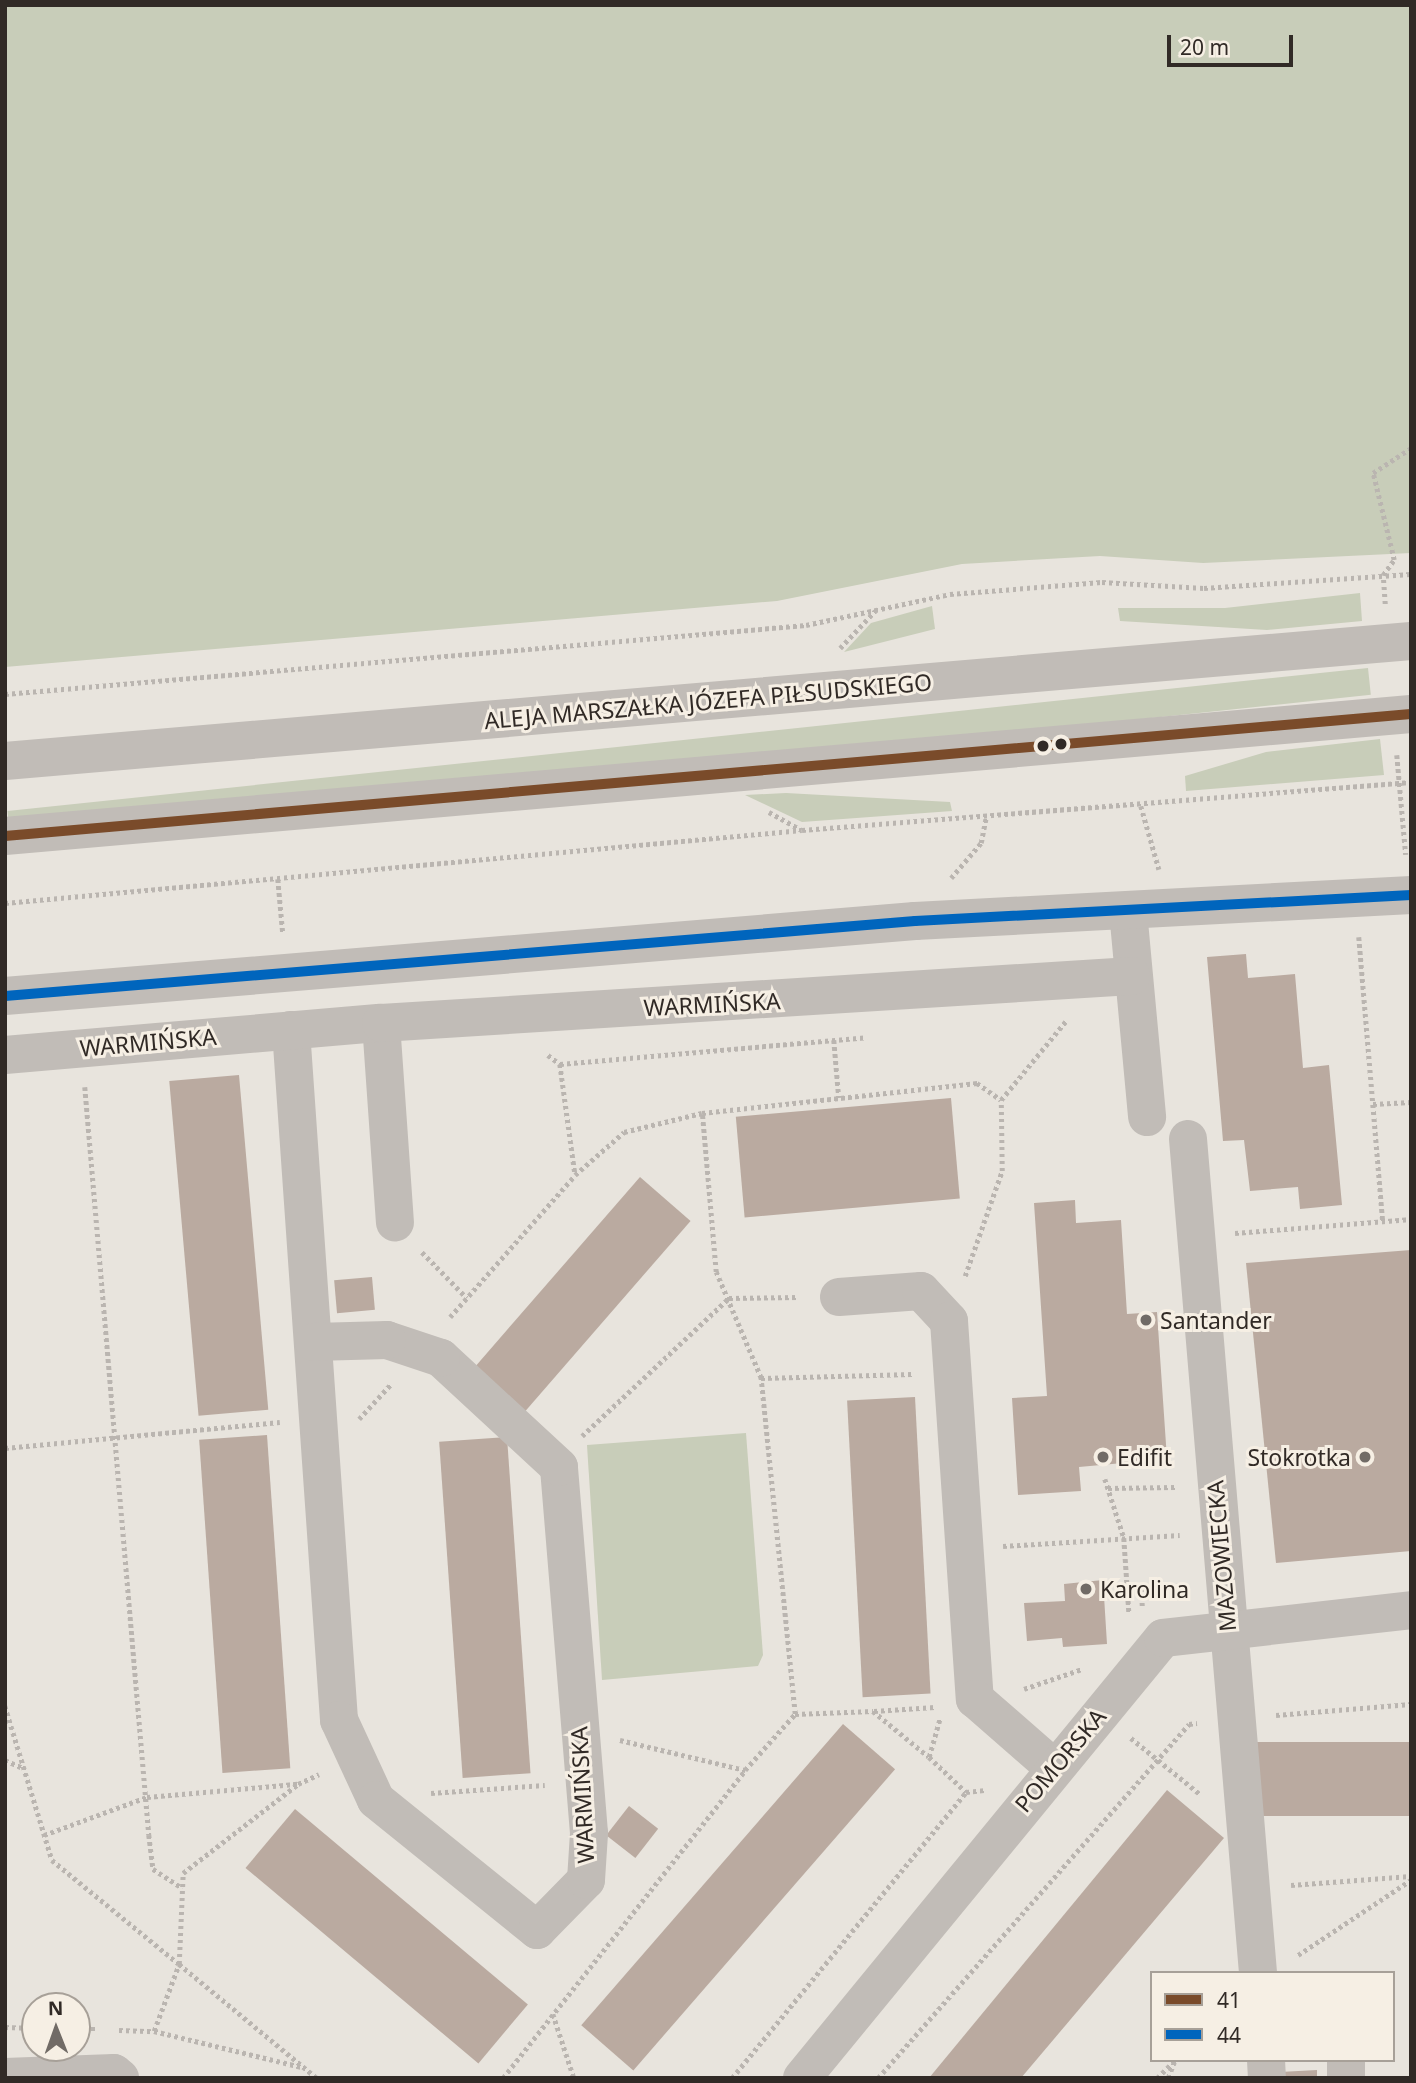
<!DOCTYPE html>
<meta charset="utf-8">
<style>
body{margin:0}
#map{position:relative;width:1416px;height:2083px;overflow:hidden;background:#e8e4dd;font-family:"Noto Sans",sans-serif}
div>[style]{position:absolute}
.green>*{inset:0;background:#c8cdb9;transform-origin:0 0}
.building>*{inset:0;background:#baaaa0;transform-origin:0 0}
.path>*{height:4.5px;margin-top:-2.25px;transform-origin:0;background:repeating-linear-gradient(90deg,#bab5b0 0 3.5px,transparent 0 7px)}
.minor>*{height:38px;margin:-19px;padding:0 19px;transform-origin:19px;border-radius:19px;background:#c1bcb7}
.bus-1>*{height:10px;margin:-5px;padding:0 5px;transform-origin:5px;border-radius:5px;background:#7a4b2a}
.bus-2>*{height:10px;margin:-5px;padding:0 5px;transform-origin:5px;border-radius:5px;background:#0065bd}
.dots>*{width:19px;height:19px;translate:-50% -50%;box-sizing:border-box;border:4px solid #f6efe4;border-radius:50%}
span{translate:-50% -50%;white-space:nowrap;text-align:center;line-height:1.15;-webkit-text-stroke:6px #f6efe4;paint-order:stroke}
.street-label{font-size:23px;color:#312a26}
.poi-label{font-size:23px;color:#312a26}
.left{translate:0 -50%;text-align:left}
.right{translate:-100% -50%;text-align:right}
.frame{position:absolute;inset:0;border:7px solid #312a26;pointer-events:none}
.legend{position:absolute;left:1150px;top:1971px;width:245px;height:91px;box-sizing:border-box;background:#f6efe4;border:2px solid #a7a098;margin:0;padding:9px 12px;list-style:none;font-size:21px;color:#312a26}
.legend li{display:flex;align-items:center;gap:14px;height:35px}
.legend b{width:35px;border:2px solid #a7a098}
.north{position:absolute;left:21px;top:1992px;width:70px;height:70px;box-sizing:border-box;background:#f6efe4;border:2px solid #a7a098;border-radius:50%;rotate:359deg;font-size:19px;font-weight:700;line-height:28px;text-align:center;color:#312a26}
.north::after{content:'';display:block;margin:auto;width:24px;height:32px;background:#716b66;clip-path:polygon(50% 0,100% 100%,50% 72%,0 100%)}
.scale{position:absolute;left:1167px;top:35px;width:126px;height:32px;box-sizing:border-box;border:4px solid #312a26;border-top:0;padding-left:9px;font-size:21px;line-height:24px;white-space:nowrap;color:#312a26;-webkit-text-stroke:5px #f6efe4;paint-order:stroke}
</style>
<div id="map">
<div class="green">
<div style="clip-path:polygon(5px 5px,1411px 5px,1411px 553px,1203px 563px,1100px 556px,962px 564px,777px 601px,5px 667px)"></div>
<div style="clip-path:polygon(1360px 593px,1362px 621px,1267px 630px,1120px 621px,1118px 608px,1225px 608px)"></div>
<div style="clip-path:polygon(932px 606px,935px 629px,844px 652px,871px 623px)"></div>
<div style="left:1368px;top:668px;width:27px;height:1368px;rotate:84deg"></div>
<div style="clip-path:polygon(1380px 739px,1384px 775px,1186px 791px,1185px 776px,1266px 752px)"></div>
<div style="clip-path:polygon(786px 793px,950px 802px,952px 811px,802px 822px,745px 795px)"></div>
<div style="clip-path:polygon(746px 1433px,763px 1655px,758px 1666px,602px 1680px,587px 1445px)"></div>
</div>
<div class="building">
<div style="clip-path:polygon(1246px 954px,1248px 978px,1295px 974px,1303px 1068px,1329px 1065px,1342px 1205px,1300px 1209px,1298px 1187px,1250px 1191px,1244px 1140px,1223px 1141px,1207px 957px)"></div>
<div style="left:239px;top:1075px;width:336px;height:70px;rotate:85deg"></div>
<div style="left:951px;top:1098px;width:101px;height:216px;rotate:85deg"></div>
<div style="left:640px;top:1177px;width:67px;height:252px;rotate:41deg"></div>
<div style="clip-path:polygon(1075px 1200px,1076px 1223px,1121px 1220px,1127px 1314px,1157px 1312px,1167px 1459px,1079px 1467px,1081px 1491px,1018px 1495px,1012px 1398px,1047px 1396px,1034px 1203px)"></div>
<div style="clip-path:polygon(1411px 1250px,1411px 1551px,1276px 1563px,1246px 1263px)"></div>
<div style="left:372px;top:1277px;width:33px;height:38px;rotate:85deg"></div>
<div style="left:915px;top:1397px;width:297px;height:68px;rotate:87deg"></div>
<div style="left:267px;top:1435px;width:334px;height:68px;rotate:86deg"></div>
<div style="left:507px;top:1437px;width:337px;height:68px;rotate:86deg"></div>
<div style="clip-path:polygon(1103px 1580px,1107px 1644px,1063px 1647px,1062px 1638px,1027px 1641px,1024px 1603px,1065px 1601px,1064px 1584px)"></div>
<div style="left:843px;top:1724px;width:69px;height:399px;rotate:41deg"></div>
<div style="left:1411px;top:1742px;width:74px;height:154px;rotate:90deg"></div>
<div style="clip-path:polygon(1167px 1790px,1224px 1838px,1021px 2078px,929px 2078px)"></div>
<div style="left:629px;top:1806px;width:37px;height:37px;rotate:38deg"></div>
<div style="left:295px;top:1809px;width:304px;height:77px;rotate:40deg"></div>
<div style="clip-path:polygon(1317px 2070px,1317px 2078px,1280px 2078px,1280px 2072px)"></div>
</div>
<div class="path">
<div style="left:1385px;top:604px;width:29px;rotate:-94deg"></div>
<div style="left:1383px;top:575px;width:19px;rotate:-54deg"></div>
<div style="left:1394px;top:560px;width:89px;rotate:-103.6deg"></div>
<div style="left:1373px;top:473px;width:45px;rotate:-33.3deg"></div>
<div style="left:840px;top:648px;width:51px;rotate:-46.6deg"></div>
<div style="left:5px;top:694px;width:804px;rotate:-4.92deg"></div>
<div style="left:806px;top:625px;width:147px;rotate:-12.1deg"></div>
<div style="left:950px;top:594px;width:152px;rotate:-4.5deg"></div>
<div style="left:1102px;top:582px;width:102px;rotate:3.4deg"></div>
<div style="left:1204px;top:588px;width:207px;rotate:-3.9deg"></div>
<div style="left:1397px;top:755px;width:100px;rotate:84.9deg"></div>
<div style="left:1141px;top:806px;width:66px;rotate:74.1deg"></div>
<div style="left:769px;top:812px;width:37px;rotate:29deg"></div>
<div style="left:951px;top:878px;width:46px;rotate:-49.4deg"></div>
<div style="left:981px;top:843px;width:26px;rotate:-79deg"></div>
<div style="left:278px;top:879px;width:55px;rotate:84.8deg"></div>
<div style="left:5px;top:903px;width:800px;rotate:-5.23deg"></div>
<div style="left:802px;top:830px;width:611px;rotate:-4.51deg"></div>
<div style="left:1359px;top:937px;width:286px;rotate:85.2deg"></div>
<div style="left:834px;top:1040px;width:58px;rotate:85.1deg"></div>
<div style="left:548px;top:1055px;width:15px;rotate:37deg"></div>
<div style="left:560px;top:1064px;width:308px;rotate:-5deg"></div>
<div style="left:560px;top:1064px;width:111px;rotate:82.2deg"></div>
<div style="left:85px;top:1087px;width:751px;rotate:85.11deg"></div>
<div style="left:149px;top:1835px;width:34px;rotate:83deg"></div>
<div style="left:153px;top:1869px;width:35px;rotate:33deg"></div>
<div style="left:1373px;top:1104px;width:38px;rotate:-3deg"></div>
<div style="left:1235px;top:1233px;width:177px;rotate:-4.5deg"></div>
<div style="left:422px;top:1252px;width:64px;rotate:45.6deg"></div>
<div style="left:965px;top:1276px;width:111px;rotate:-70.6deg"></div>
<div style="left:1002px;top:1171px;width:71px;rotate:-90.8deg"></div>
<div style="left:1001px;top:1100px;width:102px;rotate:-50.6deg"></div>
<div style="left:450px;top:1317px;width:189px;rotate:-48.6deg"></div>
<div style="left:575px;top:1175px;width:65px;rotate:-41.3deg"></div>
<div style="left:624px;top:1132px;width:80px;rotate:-13.7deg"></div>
<div style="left:761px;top:1378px;width:115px;rotate:-113deg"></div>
<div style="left:716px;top:1272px;width:160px;rotate:-95deg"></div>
<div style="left:702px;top:1113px;width:277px;rotate:-6.2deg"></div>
<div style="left:977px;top:1083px;width:29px;rotate:35deg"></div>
<div style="left:359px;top:1419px;width:47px;rotate:-47.6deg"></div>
<div style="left:582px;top:1436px;width:202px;rotate:-43.2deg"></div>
<div style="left:729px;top:1298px;width:70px;rotate:-0.8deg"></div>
<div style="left:5px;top:1448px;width:276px;rotate:-5.4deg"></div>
<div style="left:1105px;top:1479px;width:62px;rotate:72.1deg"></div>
<div style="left:1124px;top:1538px;width:74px;rotate:86.1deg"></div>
<div style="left:1108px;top:1488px;width:67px;rotate:-0.9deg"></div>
<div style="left:1003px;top:1546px;width:177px;rotate:-3.6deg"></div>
<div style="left:1142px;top:1606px;width:17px;rotate:-93deg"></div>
<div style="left:1141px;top:1589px;width:45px;rotate:-5.1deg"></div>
<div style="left:1024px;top:1689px;width:61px;rotate:-19deg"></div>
<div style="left:5px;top:1706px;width:161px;rotate:73deg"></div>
<div style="left:52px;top:1860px;width:164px;rotate:39.3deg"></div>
<div style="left:179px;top:1964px;width:91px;rotate:-87.5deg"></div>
<div style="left:183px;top:1873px;width:145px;rotate:-37.7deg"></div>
<div style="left:298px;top:1784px;width:23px;rotate:-25deg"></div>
<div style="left:874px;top:1711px;width:61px;rotate:-3.8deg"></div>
<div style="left:795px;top:1714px;width:338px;rotate:-95.8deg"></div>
<div style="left:761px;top:1378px;width:151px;rotate:-1.5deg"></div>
<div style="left:1276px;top:1715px;width:135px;rotate:-4.7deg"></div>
<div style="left:1131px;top:1738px;width:89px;rotate:39.1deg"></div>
<div style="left:620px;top:1740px;width:129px;rotate:13.5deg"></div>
<div style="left:929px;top:1757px;width:51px;rotate:43.4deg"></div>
<div style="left:5px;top:1760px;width:20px;rotate:24deg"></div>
<div style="left:431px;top:1793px;width:114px;rotate:-4deg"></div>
<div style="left:44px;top:1835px;width:110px;rotate:-20.3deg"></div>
<div style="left:147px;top:1797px;width:151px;rotate:-5deg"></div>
<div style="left:1291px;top:1885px;width:120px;rotate:-4.3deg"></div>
<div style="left:1298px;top:1955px;width:136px;rotate:-33.6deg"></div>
<div style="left:553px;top:2014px;width:67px;rotate:71.8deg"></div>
<div style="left:5px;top:2027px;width:30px;rotate:2deg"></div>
<div style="left:77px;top:2029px;width:19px"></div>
<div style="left:119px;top:2030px;width:35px;rotate:2deg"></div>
<div style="left:154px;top:2031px;width:72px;rotate:-69.5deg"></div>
<div style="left:179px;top:1964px;width:179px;rotate:39.6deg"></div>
<div style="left:154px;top:2031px;width:152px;rotate:13.7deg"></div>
<div style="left:503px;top:2078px;width:392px;rotate:-51.8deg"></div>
<div style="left:745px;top:1770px;width:75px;rotate:-48.2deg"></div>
<div style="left:795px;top:1714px;width:78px;rotate:-2.2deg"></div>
<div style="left:873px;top:1711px;width:72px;rotate:39.4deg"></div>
<div style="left:929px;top:1757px;width:41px;rotate:-74.2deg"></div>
<div style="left:732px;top:2078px;width:370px;rotate:-50.7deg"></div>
<div style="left:966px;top:1792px;width:18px;rotate:-6deg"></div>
<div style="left:878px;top:2078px;width:471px;rotate:-48.7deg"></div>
<div style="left:1189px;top:1724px;width:8px;rotate:-7deg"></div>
<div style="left:1157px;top:2078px;width:25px;rotate:-45deg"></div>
<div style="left:1168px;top:2078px;width:17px;rotate:-69deg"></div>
</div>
<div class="minor">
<div style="left:5px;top:761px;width:1411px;rotate:-4.88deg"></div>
<div style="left:5px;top:836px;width:1411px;rotate:-4.96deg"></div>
<div style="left:1128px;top:911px;width:207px;rotate:84.7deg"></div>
<div style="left:5px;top:996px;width:913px;rotate:-4.71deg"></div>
<div style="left:915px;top:921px;width:497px;rotate:-3deg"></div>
<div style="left:381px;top:1023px;width:200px;rotate:86deg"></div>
<div style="left:291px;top:1030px;width:692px;rotate:86.02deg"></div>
<div style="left:339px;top:1720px;width:88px;rotate:65.2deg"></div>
<div style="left:376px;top:1800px;width:207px;rotate:38.9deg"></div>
<div style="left:537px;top:1930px;width:70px;rotate:-45.6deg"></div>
<div style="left:586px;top:1880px;width:47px;rotate:-86.3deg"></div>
<div style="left:589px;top:1833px;width:367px;rotate:-94.7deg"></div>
<div style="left:559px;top:1467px;width:161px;rotate:-137.3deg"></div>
<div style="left:441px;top:1358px;width:57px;rotate:-161.6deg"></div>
<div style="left:387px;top:1340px;width:73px;rotate:178.4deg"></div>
<div style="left:5px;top:1055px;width:377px;rotate:-4.9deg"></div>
<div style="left:381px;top:1023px;width:752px;rotate:-3.58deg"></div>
<div style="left:1188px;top:1139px;width:837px;rotate:85.2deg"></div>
<div style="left:839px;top:1297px;width:82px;rotate:-4.2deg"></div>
<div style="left:921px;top:1291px;width:41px;rotate:47deg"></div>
<div style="left:949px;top:1321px;width:379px;rotate:86.1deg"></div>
<div style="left:975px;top:1699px;width:103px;rotate:41.1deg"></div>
<div style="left:1266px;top:2060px;width:18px;rotate:87deg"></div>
<div style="left:5px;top:2077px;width:109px;rotate:-2.1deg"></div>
<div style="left:114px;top:2073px;width:8px;rotate:40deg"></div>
<div style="left:802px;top:2078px;width:569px;rotate:-50.63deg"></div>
<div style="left:1163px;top:1638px;width:250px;rotate:-6.4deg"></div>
<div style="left:1346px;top:2078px;width:18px;rotate:-90deg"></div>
</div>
<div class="bus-1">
<div style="left:5px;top:836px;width:1411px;rotate:-4.96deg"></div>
</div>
<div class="bus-2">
<div style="left:5px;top:996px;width:913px;rotate:-4.71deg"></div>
<div style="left:915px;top:921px;width:497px;rotate:-3deg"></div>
</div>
<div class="dots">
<div style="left:1061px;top:744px;background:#312a26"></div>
<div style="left:1043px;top:746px;background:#312a26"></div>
<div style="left:1146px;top:1320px;background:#716b66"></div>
<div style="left:1103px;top:1457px;background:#716b66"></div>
<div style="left:1365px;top:1457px;background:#716b66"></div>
<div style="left:1086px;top:1589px;background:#716b66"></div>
</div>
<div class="street-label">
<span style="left:708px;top:701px;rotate:-5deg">ALEJA MARSZAŁKA JÓZEFA PIŁSUDSKIEGO</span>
<span style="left:712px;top:1004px;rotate:-3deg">WARMIŃSKA</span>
<span style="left:148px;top:1042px;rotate:-5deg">WARMIŃSKA</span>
<span style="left:1221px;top:1556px;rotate:-95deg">MAZOWIECKA</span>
<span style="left:1060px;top:1760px;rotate:-50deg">POMORSKA</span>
<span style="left:582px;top:1795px;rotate:-93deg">WARMIŃSKA</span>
</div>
<div class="poi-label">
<span class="left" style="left:1160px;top:1320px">Santander</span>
<span class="left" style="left:1117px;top:1457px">Edifit</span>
<span class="right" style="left:1351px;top:1457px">Stokrotka</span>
<span class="left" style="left:1100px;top:1589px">Karolina</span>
</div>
<div class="frame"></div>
<ul class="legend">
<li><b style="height:9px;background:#7a4b2a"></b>41</li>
<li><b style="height:9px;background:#0065bd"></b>44</li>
</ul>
<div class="north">N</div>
<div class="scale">20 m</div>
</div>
